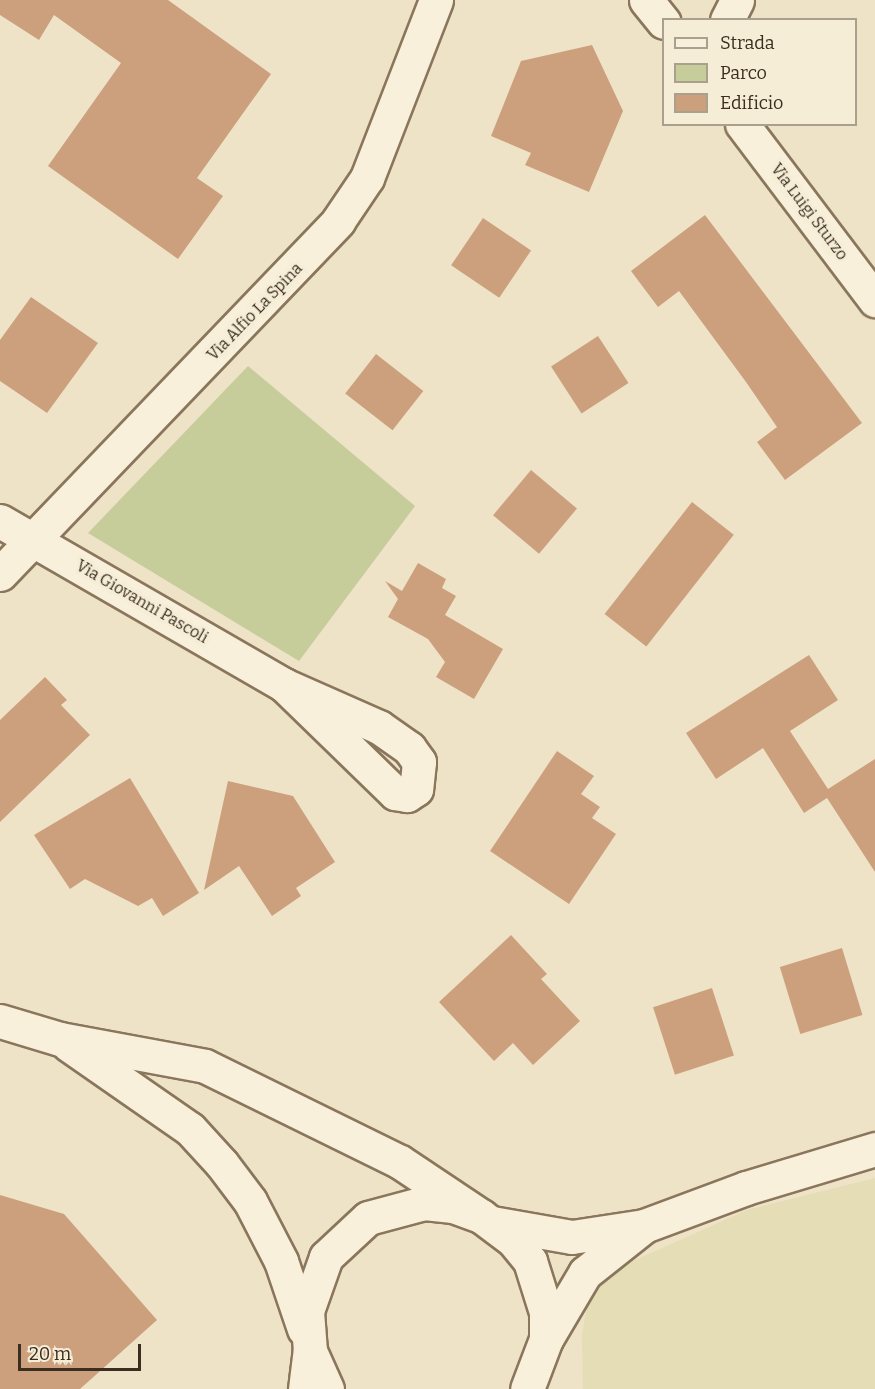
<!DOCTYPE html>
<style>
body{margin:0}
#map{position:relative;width:875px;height:1389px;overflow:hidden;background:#eee3c7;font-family:Bitter,serif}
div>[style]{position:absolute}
.farmland>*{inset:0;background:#e4ddb5}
.green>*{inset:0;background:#c6cd9b}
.building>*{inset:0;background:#cca07d;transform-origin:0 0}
.roads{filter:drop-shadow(2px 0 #8a765c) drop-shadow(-2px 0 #8a765c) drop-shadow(0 2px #8a765c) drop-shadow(0 -2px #8a765c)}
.minor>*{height:33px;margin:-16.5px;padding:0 16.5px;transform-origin:16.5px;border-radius:16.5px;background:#f9f0db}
.tertiary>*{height:33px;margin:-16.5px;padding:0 16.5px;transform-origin:16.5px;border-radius:16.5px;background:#f9f0db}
.secondary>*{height:33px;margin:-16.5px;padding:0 16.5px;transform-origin:16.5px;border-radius:16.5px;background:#f9f0db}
span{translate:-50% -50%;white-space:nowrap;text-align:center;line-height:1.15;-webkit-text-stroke:6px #f6edd7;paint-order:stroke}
.street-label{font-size:16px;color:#3b2d20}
.legend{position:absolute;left:662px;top:18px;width:195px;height:108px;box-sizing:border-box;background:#f6edd7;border:2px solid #aba08e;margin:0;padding:8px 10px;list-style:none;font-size:18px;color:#3b2d20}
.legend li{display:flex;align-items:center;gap:12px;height:30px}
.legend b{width:30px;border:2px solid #aba08e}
.scale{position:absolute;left:18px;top:1344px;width:123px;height:27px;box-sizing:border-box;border:3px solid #3b2d20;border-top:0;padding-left:8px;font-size:18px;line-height:21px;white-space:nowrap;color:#3b2d20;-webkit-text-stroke:4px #f6edd7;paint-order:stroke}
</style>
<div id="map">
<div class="farmland">
<div style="clip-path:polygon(875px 1178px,875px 1389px,583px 1389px,582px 1334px,587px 1306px,601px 1284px,622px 1266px,747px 1210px)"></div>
</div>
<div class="green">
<div style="clip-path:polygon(248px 366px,415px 506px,299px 661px,88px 533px)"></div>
</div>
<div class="building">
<div style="clip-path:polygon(0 0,168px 0,271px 74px,197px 178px,223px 196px,178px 259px,48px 166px,121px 63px,54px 15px,39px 40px,0 15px)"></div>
<div style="clip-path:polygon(592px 45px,623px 111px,589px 192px,525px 165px,531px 153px,491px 136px,521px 61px)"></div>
<div style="clip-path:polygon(705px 215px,862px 423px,785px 480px,757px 442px,777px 427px,746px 382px,679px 291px,658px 307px,631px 271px)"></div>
<div style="left:483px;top:218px;width:58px;height:57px;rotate:34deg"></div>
<div style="clip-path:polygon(31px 297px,98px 343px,47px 413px,0 381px,0 340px)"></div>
<div style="left:598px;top:336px;width:56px;height:56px;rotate:57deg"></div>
<div style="left:376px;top:354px;width:60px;height:50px;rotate:38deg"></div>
<div style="left:531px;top:470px;width:60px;height:59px;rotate:40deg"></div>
<div style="left:692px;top:502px;width:53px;height:142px;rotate:38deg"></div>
<div style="clip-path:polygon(418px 563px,446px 579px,442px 588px,456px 596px,445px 615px,503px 649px,474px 699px,436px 677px,445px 662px,428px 639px,388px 617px,398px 599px,385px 581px,402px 591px)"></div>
<div style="clip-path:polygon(809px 655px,838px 700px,790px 731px,828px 789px,875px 759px,875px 872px,827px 798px,804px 813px,763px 748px,716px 779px,686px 733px)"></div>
<div style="clip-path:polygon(45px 677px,67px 700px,61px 705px,90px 735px,0 822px,0 720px)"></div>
<div style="clip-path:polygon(557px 751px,594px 776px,581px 794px,600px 807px,592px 818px,616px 834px,569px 904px,490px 851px)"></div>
<div style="clip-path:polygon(130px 778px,199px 893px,163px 916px,152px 898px,138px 906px,85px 879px,70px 889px,34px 835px)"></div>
<div style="clip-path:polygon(228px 781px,293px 796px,335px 862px,296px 888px,301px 896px,272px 916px,239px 866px,204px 890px)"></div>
<div style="clip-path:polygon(511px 935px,547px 974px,541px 979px,580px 1021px,533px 1065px,513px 1043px,494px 1061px,439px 1002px)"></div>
<div style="left:842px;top:948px;width:70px;height:65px;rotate:73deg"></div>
<div style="left:712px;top:988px;width:71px;height:62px;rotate:72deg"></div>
<div style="clip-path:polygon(0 1195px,64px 1214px,157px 1320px,80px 1389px,0 1389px)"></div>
</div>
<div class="roads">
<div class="minor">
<div style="left:646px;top:0;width:28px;rotate:51deg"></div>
<div style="left:727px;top:20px;width:22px;rotate:-63deg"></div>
<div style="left:742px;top:124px;width:221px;rotate:52.9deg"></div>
<div style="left:0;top:521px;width:328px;rotate:30deg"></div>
<div style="left:284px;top:685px;width:104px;rotate:23.9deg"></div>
<div style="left:379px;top:727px;width:37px;rotate:35deg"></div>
<div style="left:409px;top:748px;width:17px;rotate:54deg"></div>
<div style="left:419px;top:762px;width:27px;rotate:96deg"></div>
<div style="left:416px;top:789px;width:11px;rotate:146deg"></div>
<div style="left:407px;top:795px;width:12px;rotate:-171deg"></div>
<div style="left:395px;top:793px;width:155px;rotate:-135.8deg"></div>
<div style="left:0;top:574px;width:489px;rotate:-46.2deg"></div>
<div style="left:338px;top:221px;width:52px;rotate:-56deg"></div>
<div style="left:367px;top:178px;width:191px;rotate:-68.8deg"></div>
</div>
<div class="tertiary">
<div style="left:492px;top:1223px;width:81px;rotate:9.9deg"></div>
<div style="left:572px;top:1237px;width:73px;rotate:-8.7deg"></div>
<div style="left:644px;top:1226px;width:109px;rotate:-20.4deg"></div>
<div style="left:746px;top:1188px;width:135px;rotate:-16.8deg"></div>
<div style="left:546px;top:1339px;width:77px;rotate:-59.4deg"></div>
<div style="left:585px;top:1273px;width:74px;rotate:-38.4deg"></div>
<div style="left:305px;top:1389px;width:38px;rotate:-83deg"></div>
</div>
<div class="secondary">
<div style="left:0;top:1021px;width:63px;rotate:16.7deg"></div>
<div style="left:60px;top:1039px;width:147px;rotate:10.5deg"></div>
<div style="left:205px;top:1066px;width:217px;rotate:26.2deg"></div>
<div style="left:400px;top:1162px;width:97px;rotate:33.7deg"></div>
<div style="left:69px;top:1045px;width:147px;rotate:34.8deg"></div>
<div style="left:190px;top:1129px;width:47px;rotate:47.6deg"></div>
<div style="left:222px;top:1164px;width:46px;rotate:52.9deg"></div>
<div style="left:250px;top:1201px;width:68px;rotate:62.7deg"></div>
<div style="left:281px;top:1261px;width:72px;rotate:71.3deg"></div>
<div style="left:327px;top:1389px;width:42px;rotate:-114.1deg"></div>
<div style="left:310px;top:1351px;width:40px;rotate:-94.3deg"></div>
<div style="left:307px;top:1311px;width:57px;rotate:-70.6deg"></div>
<div style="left:326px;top:1257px;width:57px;rotate:-42.9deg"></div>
<div style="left:368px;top:1218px;width:58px;rotate:-15deg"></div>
<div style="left:424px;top:1203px;width:29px;rotate:6deg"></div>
<div style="left:453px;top:1206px;width:30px;rotate:20deg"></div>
<div style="left:481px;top:1216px;width:40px;rotate:37deg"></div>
<div style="left:513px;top:1240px;width:27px;rotate:51deg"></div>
<div style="left:530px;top:1261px;width:53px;rotate:72.6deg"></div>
<div style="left:546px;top:1312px;width:27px;rotate:90deg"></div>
<div style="left:546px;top:1339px;width:53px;rotate:110.8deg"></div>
</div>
</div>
<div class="street-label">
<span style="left:809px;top:212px;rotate:53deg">Via Luigi Sturzo</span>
<span style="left:255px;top:312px;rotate:-46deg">Via Alfio La Spina</span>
<span style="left:142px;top:602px;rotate:30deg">Via Giovanni Pascoli</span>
</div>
<ul class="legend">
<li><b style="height:8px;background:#f9f0db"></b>Strada</li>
<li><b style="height:16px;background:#c6cd9b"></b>Parco</li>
<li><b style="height:16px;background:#cca07d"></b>Edificio</li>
</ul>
<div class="scale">20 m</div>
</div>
